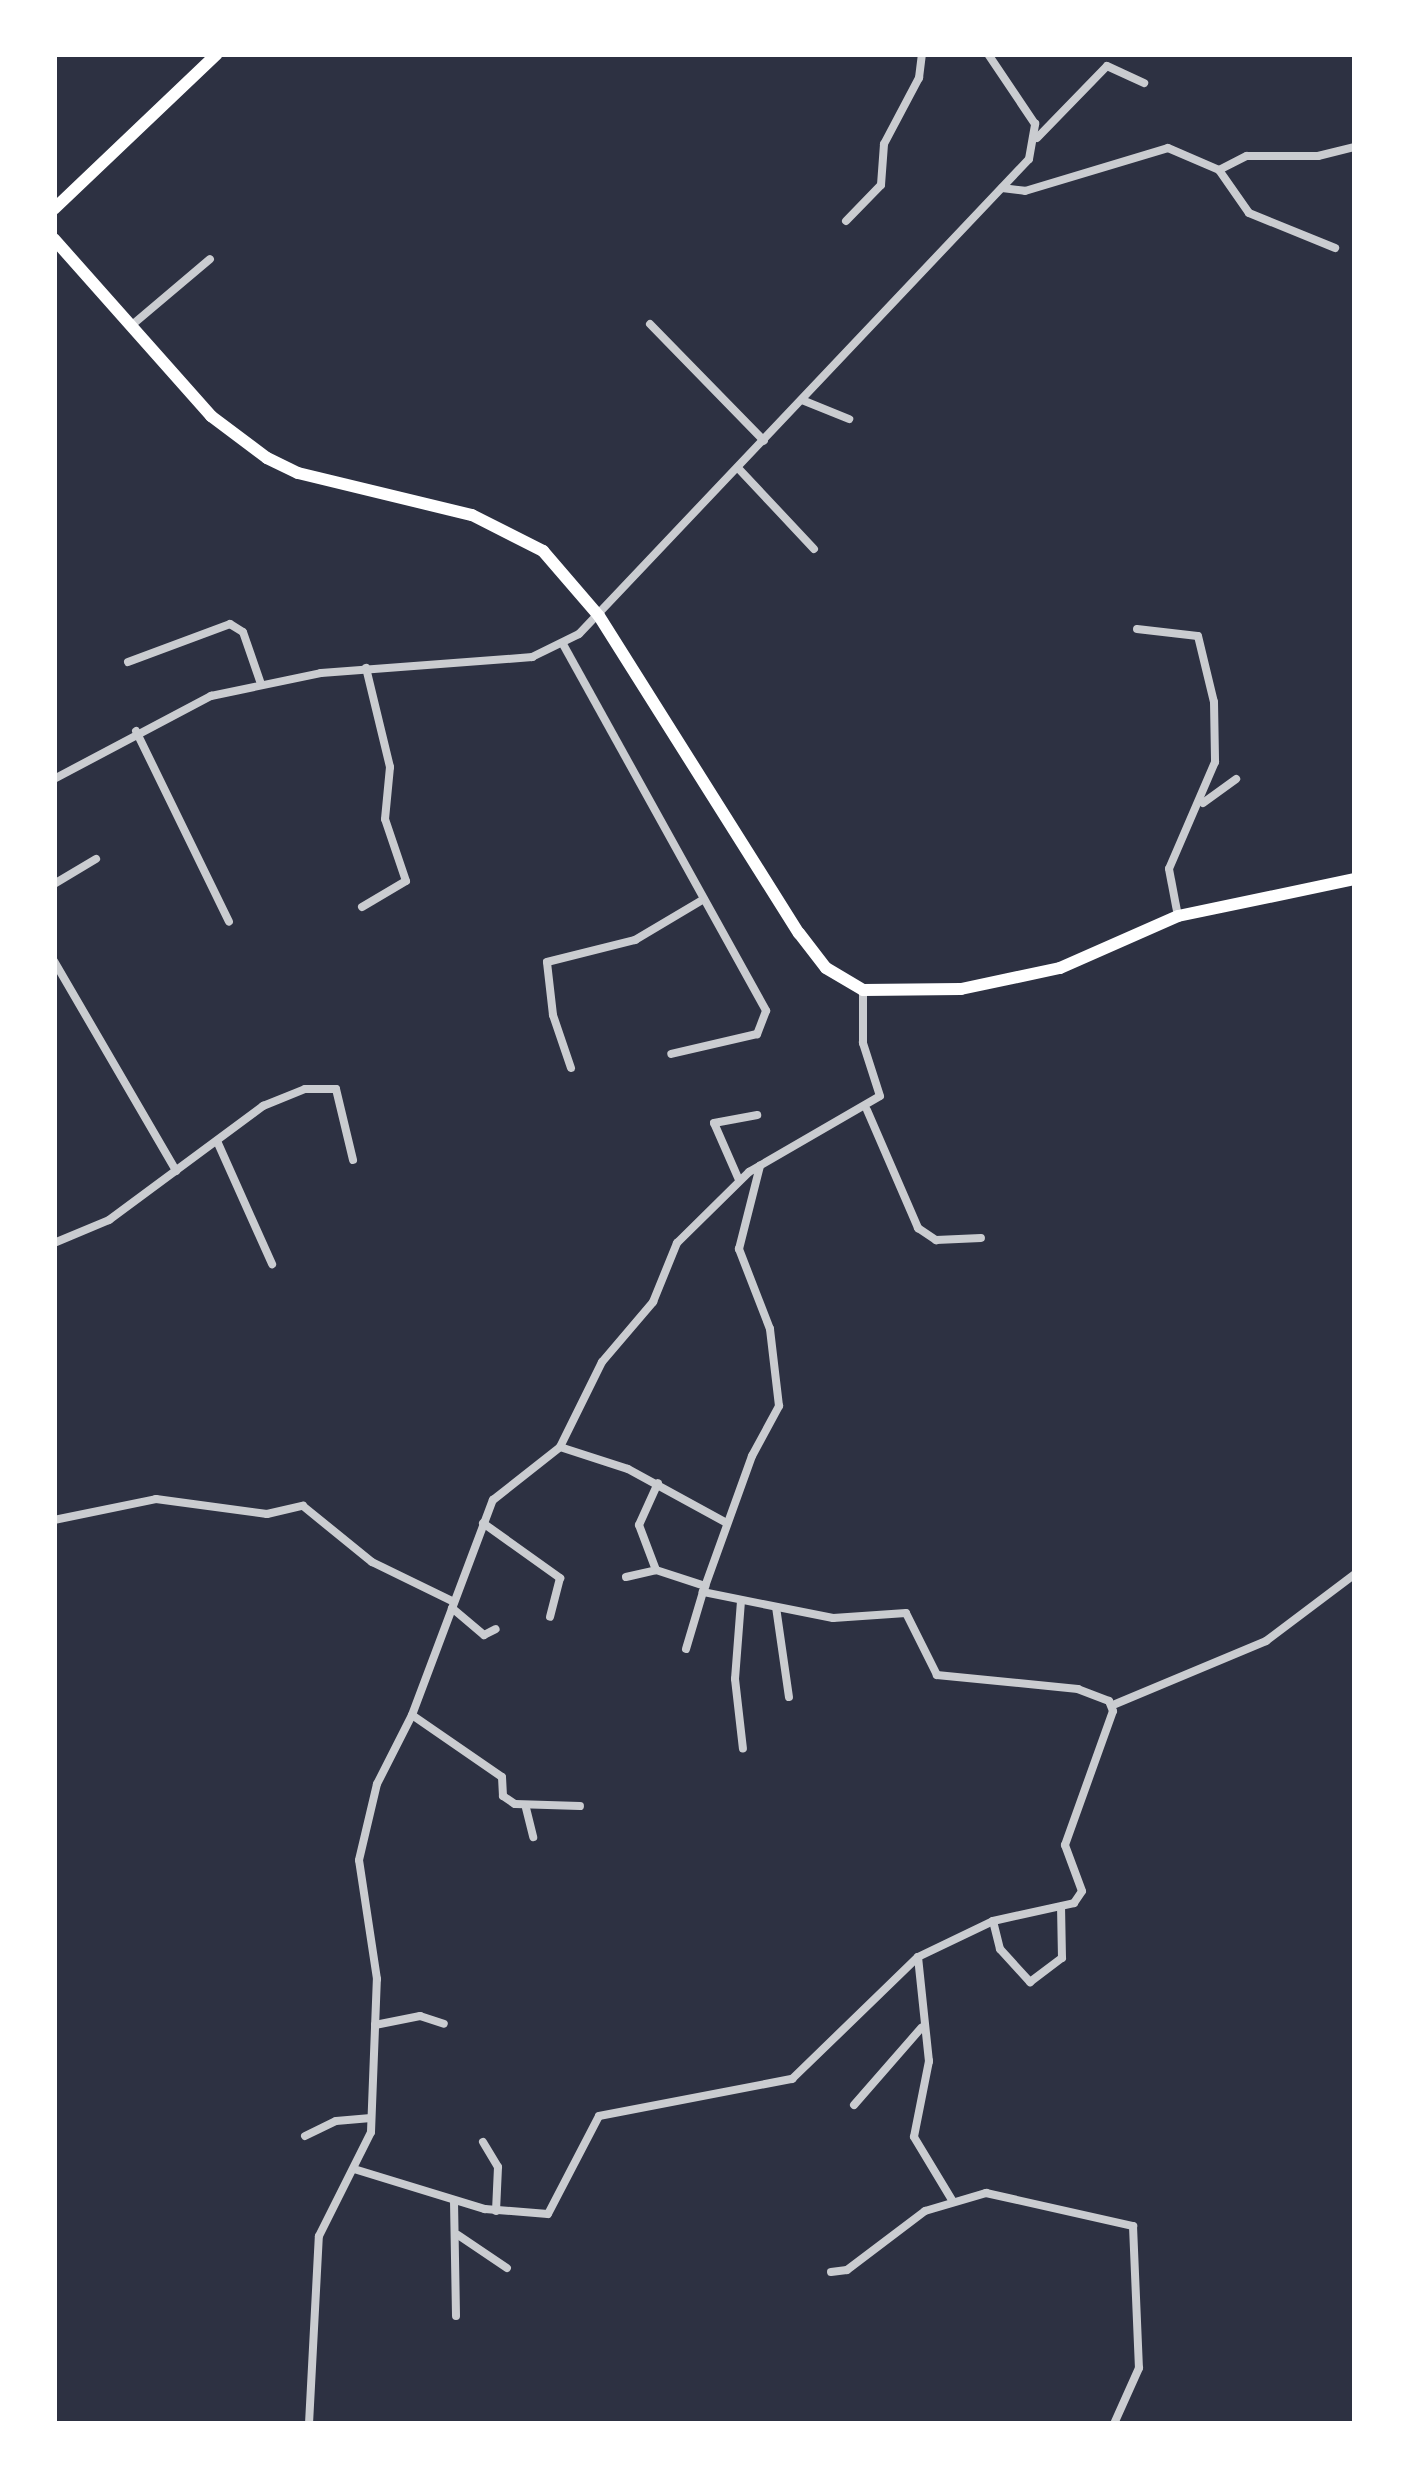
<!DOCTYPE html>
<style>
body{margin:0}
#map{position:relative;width:1409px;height:2478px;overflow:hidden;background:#2d3142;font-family:"Archivo Narrow",sans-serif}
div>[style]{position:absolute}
.minor>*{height:8px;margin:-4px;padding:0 4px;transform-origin:4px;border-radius:4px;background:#caccd0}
.trunk>*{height:12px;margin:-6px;padding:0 6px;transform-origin:6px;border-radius:6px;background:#fff}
span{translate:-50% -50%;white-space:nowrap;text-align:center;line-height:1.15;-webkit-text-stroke:9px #fff;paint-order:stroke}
.frame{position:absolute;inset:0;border:57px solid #fff;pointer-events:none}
</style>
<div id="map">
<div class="minor">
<div style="left:1037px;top:138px;width:100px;rotate:-45.8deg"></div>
<div style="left:1107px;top:66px;width:41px;rotate:24.7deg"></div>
<div style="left:1219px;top:170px;width:52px;rotate:55.1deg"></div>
<div style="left:1249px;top:213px;width:93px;rotate:22.1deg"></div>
<div style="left:1002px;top:188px;width:23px;rotate:7deg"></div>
<div style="left:1025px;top:191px;width:149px;rotate:-16.7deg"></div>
<div style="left:1168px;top:148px;width:56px;rotate:23.3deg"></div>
<div style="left:1219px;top:170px;width:31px;rotate:-27deg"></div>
<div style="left:1247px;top:156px;width:71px"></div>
<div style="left:1318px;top:156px;width:38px;rotate:-14deg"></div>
<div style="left:846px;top:221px;width:50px;rotate:-45.8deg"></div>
<div style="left:881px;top:185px;width:41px;rotate:-85.8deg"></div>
<div style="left:884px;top:144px;width:75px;rotate:-62.1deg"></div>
<div style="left:919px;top:78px;width:24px;rotate:-83deg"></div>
<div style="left:650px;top:324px;width:163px;rotate:45.7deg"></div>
<div style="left:132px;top:325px;width:102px;rotate:-40.2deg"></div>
<div style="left:802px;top:400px;width:51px;rotate:22deg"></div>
<div style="left:738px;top:468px;width:111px;rotate:46.8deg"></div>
<div style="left:1137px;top:629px;width:61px;rotate:6.5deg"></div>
<div style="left:1198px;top:636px;width:68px;rotate:76.4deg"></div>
<div style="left:1214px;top:702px;width:60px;rotate:89deg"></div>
<div style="left:1215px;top:762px;width:116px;rotate:113.3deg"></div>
<div style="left:1169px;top:869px;width:48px;rotate:79.2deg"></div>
<div style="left:564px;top:646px;width:417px;rotate:61deg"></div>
<div style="left:766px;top:1011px;width:25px;rotate:111deg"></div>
<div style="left:757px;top:1034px;width:88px;rotate:166.9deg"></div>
<div style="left:128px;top:662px;width:109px;rotate:-20.4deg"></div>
<div style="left:230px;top:624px;width:15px;rotate:32deg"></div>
<div style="left:243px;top:632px;width:55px;rotate:70.9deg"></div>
<div style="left:136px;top:731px;width:212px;rotate:64deg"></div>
<div style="left:54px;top:779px;width:178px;rotate:-27.9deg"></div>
<div style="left:211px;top:696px;width:112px;rotate:-11.8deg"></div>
<div style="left:321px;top:673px;width:212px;rotate:-4.3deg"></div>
<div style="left:532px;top:657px;width:52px;rotate:-26.1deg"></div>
<div style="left:579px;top:634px;width:654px;rotate:-46.55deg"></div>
<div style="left:1029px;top:159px;width:36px;rotate:-80deg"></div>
<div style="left:1035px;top:124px;width:84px;rotate:-123.9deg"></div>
<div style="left:1203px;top:803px;width:41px;rotate:-36deg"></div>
<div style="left:54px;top:884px;width:49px;rotate:-30.8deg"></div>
<div style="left:362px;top:907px;width:51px;rotate:-30.6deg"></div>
<div style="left:406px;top:881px;width:65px;rotate:-108.7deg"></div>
<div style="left:385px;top:819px;width:52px;rotate:-84.5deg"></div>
<div style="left:390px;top:767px;width:102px;rotate:-103.6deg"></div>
<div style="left:54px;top:961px;width:243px;rotate:59.8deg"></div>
<div style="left:571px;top:1068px;width:56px;rotate:-108.8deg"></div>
<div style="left:553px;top:1015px;width:53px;rotate:-96.5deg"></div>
<div style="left:547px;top:962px;width:91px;rotate:-14deg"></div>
<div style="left:635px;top:940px;width:80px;rotate:-30.7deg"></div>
<div style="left:867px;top:1110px;width:129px;rotate:66.6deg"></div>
<div style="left:918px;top:1228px;width:22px;rotate:34deg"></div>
<div style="left:936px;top:1240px;width:45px;rotate:-2.5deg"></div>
<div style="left:217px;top:1141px;width:135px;rotate:65.9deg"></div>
<div style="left:739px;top:1180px;width:62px;rotate:-113.7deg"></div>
<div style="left:714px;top:1123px;width:44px;rotate:-10.5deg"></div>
<div style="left:54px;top:1243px;width:60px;rotate:-22.7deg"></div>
<div style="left:109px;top:1220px;width:192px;rotate:-36.5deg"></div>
<div style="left:263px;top:1106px;width:45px;rotate:-22deg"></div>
<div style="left:305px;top:1089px;width:31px"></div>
<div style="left:336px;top:1089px;width:73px;rotate:76.5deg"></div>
<div style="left:560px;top:1447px;width:71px;rotate:17.9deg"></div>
<div style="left:628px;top:1469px;width:111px;rotate:28.7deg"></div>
<div style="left:54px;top:1520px;width:104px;rotate:-11.6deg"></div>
<div style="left:156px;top:1499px;width:112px;rotate:7.7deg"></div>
<div style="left:267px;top:1514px;width:37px;rotate:-13deg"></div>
<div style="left:303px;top:1506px;width:89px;rotate:39.1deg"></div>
<div style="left:372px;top:1562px;width:91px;rotate:26deg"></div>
<div style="left:483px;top:1523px;width:95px;rotate:35.5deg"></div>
<div style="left:560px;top:1578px;width:40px;rotate:104.4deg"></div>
<div style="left:656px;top:1570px;width:48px;rotate:-110.7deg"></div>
<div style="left:639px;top:1525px;width:46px;rotate:-65.7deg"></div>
<div style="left:626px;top:1577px;width:31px;rotate:-13deg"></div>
<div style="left:656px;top:1570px;width:52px;rotate:18.1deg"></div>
<div style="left:741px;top:1601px;width:78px;rotate:94.4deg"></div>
<div style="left:735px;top:1679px;width:70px;rotate:83.5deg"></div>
<div style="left:776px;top:1607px;width:91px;rotate:81.8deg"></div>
<div style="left:452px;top:1608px;width:42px;rotate:40.2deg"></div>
<div style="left:484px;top:1635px;width:13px;rotate:-27deg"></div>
<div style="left:686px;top:1649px;width:59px;rotate:-73.4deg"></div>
<div style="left:1113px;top:1705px;width:166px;rotate:-22.7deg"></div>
<div style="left:1266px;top:1641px;width:111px;rotate:-37deg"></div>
<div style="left:412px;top:1715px;width:109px;rotate:34.6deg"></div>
<div style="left:502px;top:1777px;width:19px;rotate:87deg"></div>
<div style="left:503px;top:1796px;width:14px;rotate:34deg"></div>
<div style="left:515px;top:1804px;width:65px;rotate:1.8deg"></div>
<div style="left:526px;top:1808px;width:30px;rotate:76deg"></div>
<div style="left:993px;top:1921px;width:29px;rotate:76deg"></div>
<div style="left:1000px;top:1949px;width:45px;rotate:47.7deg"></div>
<div style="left:1030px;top:1982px;width:40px;rotate:-37deg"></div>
<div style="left:1062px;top:1958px;width:51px;rotate:-91.1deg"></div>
<div style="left:918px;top:1957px;width:105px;rotate:84deg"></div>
<div style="left:929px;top:2061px;width:77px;rotate:101.2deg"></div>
<div style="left:914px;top:2137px;width:74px;rotate:58.9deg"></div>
<div style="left:375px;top:2025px;width:46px;rotate:-11.3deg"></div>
<div style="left:420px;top:2016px;width:25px;rotate:18deg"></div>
<div style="left:854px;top:2105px;width:103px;rotate:-48.9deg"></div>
<div style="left:305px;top:2136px;width:34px;rotate:-26deg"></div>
<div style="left:336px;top:2121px;width:35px;rotate:-5deg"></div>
<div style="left:483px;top:2142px;width:29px;rotate:59deg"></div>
<div style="left:498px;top:2167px;width:44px;rotate:92.6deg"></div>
<div style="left:354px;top:2169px;width:137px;rotate:17deg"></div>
<div style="left:485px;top:2209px;width:63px;rotate:4.5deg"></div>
<div style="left:548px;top:2214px;width:110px;rotate:-62.5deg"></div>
<div style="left:599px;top:2116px;width:197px;rotate:-10.9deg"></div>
<div style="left:792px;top:2079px;width:175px;rotate:-44.1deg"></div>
<div style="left:918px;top:1957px;width:83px;rotate:-25.6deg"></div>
<div style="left:993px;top:1921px;width:83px;rotate:-12.5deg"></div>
<div style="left:1074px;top:1903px;width:14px;rotate:-56deg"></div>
<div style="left:1082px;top:1891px;width:49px;rotate:-110.3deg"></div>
<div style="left:1065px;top:1845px;width:142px;rotate:-70.3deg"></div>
<div style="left:1113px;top:1711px;width:11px;rotate:-112deg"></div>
<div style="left:1109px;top:1701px;width:33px;rotate:-159deg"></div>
<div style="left:1078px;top:1689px;width:142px;rotate:-174.3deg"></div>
<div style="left:937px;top:1675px;width:69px;rotate:-116.6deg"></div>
<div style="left:906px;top:1613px;width:73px;rotate:176.1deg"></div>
<div style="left:833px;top:1618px;width:133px;rotate:-168.7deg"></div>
<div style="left:703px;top:1592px;width:145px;rotate:-70.2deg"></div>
<div style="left:752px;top:1456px;width:57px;rotate:-61.6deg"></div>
<div style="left:779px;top:1406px;width:78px;rotate:-96.7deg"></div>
<div style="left:770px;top:1329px;width:86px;rotate:-111.2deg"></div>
<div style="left:739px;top:1249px;width:86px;rotate:-75.8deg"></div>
<div style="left:454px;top:2201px;width:115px;rotate:89deg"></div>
<div style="left:458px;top:2235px;width:59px;rotate:34deg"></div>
<div style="left:831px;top:2272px;width:16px;rotate:-7deg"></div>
<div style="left:847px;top:2270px;width:98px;rotate:-37.1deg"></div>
<div style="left:925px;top:2211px;width:64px;rotate:-16.4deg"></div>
<div style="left:986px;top:2193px;width:151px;rotate:12.7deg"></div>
<div style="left:1133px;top:2226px;width:142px;rotate:87.6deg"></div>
<div style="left:1139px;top:2368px;width:61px;rotate:114.1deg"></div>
<div style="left:309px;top:2424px;width:188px;rotate:-87deg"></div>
<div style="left:319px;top:2236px;width:116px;rotate:-63.4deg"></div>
<div style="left:371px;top:2132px;width:153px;rotate:-87.8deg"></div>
<div style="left:377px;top:1979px;width:120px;rotate:-98.6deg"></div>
<div style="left:359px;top:1860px;width:78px;rotate:-76.7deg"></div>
<div style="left:377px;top:1784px;width:77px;rotate:-63.1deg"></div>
<div style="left:412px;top:1715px;width:230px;rotate:-69.4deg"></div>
<div style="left:493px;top:1500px;width:85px;rotate:-38.3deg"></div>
<div style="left:560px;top:1447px;width:95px;rotate:-63.7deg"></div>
<div style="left:602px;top:1362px;width:79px;rotate:-49.6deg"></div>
<div style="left:653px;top:1302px;width:64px;rotate:-67.9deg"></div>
<div style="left:677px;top:1243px;width:101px;rotate:-44.6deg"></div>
<div style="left:749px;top:1172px;width:151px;rotate:-30.1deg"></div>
<div style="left:880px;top:1096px;width:56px;rotate:-107.8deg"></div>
<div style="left:863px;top:1043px;width:53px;rotate:-90deg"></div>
</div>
<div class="trunk">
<div style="left:54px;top:209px;width:225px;rotate:-43.6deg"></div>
<div style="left:54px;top:239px;width:237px;rotate:48.4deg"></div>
<div style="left:211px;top:416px;width:70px;rotate:36.9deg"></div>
<div style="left:267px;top:458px;width:34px;rotate:26deg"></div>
<div style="left:298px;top:473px;width:179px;rotate:13.6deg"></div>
<div style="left:472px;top:515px;width:80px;rotate:26.9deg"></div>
<div style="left:543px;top:551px;width:86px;rotate:49.3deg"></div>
<div style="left:599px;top:616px;width:375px;rotate:57.8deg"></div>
<div style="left:799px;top:933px;width:44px;rotate:52.4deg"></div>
<div style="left:826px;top:968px;width:43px;rotate:30.7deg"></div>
<div style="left:863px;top:990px;width:98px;rotate:-0.6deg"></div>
<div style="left:961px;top:989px;width:101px;rotate:-12deg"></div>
<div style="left:1060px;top:968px;width:129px;rotate:-23.8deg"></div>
<div style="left:1178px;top:916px;width:181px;rotate:-11.8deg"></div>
</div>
<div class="frame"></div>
</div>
